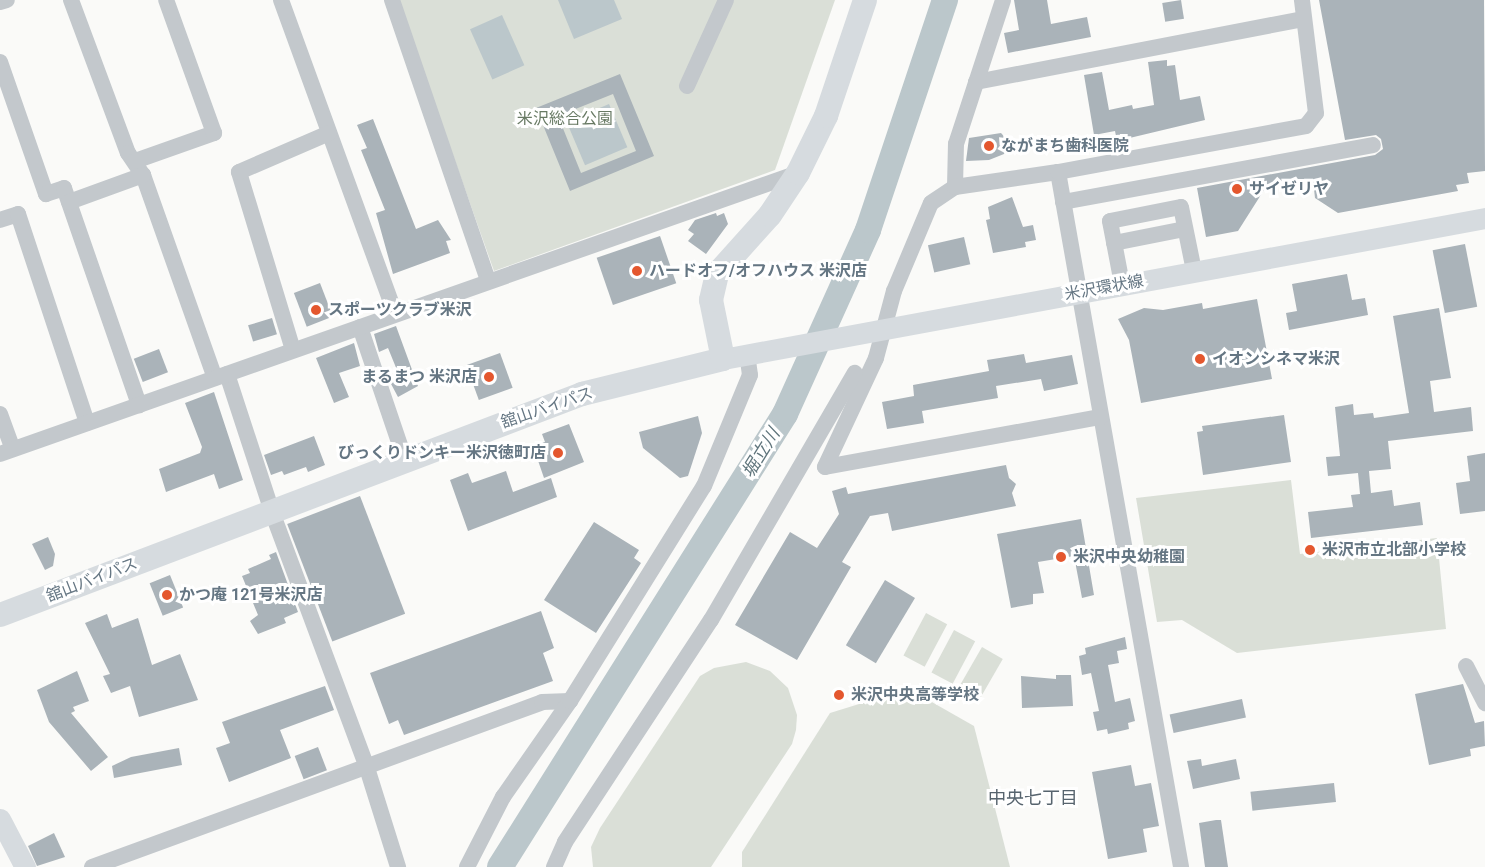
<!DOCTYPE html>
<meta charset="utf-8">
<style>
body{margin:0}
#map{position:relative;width:1485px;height:867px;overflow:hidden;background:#fafaf8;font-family:Roboto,"Noto Sans JP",sans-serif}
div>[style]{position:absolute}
.green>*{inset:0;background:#dadfd7;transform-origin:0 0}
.water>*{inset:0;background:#bbc7cb;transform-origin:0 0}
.river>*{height:26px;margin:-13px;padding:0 13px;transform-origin:13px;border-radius:13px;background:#bbc7cb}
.building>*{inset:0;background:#aab3b9;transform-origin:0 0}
.minor>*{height:16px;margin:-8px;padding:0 8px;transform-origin:8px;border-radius:8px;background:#c3c8cc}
.major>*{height:21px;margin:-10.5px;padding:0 10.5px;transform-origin:10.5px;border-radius:10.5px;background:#d6dbdf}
.highway>*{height:24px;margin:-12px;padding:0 12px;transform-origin:12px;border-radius:12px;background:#d6dbdf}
.dots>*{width:16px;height:16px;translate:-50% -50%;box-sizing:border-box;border:3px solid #fff;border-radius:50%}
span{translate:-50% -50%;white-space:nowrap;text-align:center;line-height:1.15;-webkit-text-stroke:6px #fff;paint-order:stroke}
.park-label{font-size:16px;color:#687a64}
.poi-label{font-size:16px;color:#657683;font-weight:700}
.left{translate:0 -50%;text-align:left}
.right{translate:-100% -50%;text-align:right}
.street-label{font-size:16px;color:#657683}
.water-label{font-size:18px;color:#60757c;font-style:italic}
.neighbourhood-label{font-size:18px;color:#57646e}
</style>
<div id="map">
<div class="green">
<div style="clip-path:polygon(398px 0,835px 0,775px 170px,494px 271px)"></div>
<div style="clip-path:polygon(1291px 480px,1300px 554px,1437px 538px,1446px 629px,1237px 653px,1182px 620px,1157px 622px,1136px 498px)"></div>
<div style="left:926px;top:613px;width:24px;height:48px;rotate:28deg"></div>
<div style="left:954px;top:630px;width:24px;height:48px;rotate:28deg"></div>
<div style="left:982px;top:647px;width:24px;height:49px;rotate:30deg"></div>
<div style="clip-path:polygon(746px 662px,770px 671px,788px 688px,797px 715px,796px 730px,792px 744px,711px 867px,593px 867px,591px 847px,600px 828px,700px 676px,714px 668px)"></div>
<div style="clip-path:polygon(885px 696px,923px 697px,974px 726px,1010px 867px,742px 867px,742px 852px,830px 713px)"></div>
</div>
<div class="water">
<div style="clip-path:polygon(558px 0,614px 0,622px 19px,574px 39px)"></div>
<div style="left:502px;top:15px;width:55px;height:35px;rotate:66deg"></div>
<div style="left:609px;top:104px;width:47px;height:46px;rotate:67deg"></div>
</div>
<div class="river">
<div style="left:500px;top:867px;width:535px;rotate:-57.82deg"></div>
<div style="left:785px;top:414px;width:202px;rotate:-65.7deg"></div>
<div style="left:868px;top:230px;width:243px;rotate:-71.5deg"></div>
</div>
<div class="building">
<div style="clip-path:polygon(1014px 0,1047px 0,1051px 24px,1087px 17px,1091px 37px,1008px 53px,1004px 33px,1019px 30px)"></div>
<div style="left:1181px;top:0;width:19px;height:19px;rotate:81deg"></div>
<div style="clip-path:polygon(1319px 0,1484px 0,1485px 171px,1467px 173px,1469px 183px,1456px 185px,1458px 191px,1338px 213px,1315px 198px,1313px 180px,1264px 190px,1238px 231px,1206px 237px,1197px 188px,1375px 155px,1383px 149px,1381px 139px,1376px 135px,1345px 140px)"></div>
<div style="clip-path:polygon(1167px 60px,1167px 66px,1175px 65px,1180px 100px,1200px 96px,1205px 120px,1117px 141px,1115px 131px,1094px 135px,1084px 75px,1102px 72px,1109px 110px,1132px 105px,1133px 109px,1154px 105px,1148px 62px)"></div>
<div style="clip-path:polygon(evenodd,620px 74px,654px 156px,570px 191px,536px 108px,620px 74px,613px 94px,636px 151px,581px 173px,558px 116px,613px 94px)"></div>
<div style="clip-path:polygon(373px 119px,416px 229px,438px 220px,451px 240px,446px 241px,450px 253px,393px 274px,376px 213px,385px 210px,361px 150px,367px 148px,357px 125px)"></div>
<div style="clip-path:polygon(1001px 133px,1009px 142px,1004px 154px,989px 160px,966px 161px,969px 138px)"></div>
<div style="clip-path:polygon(1012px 197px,1023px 227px,1033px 225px,1036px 240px,1025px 242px,1026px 247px,993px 253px,986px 220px,990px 219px,988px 207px)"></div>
<div style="clip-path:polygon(716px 213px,717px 216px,724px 213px,728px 224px,706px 254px,688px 241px,694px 234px,688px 230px,695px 220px)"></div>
<div style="left:660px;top:236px;width:50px;height:67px;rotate:71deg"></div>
<div style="left:964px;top:237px;width:28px;height:37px;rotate:77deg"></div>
<div style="left:1465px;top:244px;width:64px;height:33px;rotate:79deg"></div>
<div style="clip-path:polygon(1347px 274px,1352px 300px,1365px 298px,1368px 315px,1289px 330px,1286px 313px,1297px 311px,1292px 284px)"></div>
<div style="left:320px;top:283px;width:36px;height:28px;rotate:69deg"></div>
<div style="clip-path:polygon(1257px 299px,1272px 379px,1141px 403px,1129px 340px,1118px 319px,1144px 308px,1163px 310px,1202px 303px,1203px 309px)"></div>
<div style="clip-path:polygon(1439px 308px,1451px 378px,1430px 381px,1434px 412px,1471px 407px,1473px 431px,1388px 441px,1391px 469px,1369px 471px,1371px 493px,1392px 490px,1394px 506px,1420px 502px,1423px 525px,1311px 538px,1308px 512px,1353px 507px,1351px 495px,1360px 494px,1358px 473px,1328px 476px,1326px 457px,1340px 456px,1335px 407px,1353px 404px,1354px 415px,1373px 413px,1374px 418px,1409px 413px,1393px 316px)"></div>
<div style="left:272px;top:318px;width:17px;height:25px;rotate:73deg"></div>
<div style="clip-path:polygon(396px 326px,418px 386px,398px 397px,390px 382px,399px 375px,388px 348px,379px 352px,374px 334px)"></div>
<div style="clip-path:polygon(354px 343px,360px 366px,339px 373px,349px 397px,334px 403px,316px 358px)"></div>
<div style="left:159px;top:349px;width:25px;height:27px;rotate:69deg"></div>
<div style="left:500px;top:353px;width:37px;height:36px;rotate:70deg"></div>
<div style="clip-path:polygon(1024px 354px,1026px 363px,1072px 355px,1078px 384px,1044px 391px,1041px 379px,996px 386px,998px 398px,922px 411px,924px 423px,887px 429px,882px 402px,914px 396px,913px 385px,989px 371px,987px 360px)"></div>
<div style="clip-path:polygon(214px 392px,243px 480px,219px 489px,214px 474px,166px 492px,159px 469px,200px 453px,202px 447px,185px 403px)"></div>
<div style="clip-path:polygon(1284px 415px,1291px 462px,1203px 475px,1197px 432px,1203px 431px,1202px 426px)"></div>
<div style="clip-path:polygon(698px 416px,702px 433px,688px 476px,680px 478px,643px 448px,639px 432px)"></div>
<div style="clip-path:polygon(569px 424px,584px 462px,544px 478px,533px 446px,545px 442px,542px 434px)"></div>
<div style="clip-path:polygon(314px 436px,325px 465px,308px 472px,306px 467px,284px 475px,282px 471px,271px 475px,264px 455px)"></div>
<div style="clip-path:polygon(1485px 453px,1485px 511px,1460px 514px,1456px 483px,1470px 481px,1467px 456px)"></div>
<div style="clip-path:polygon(1006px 465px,1009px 478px,1016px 484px,1012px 493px,1016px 506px,892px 531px,888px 513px,870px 516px,842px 562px,851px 567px,797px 660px,735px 625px,790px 532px,817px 548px,839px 514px,832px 491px,846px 487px,848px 494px)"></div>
<div style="clip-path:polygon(506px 471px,513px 492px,551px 478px,557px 497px,468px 531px,450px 480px,468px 473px,472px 483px)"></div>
<div style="left:360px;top:496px;width:126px;height:78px;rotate:69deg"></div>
<div style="clip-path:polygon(1081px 519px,1094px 595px,1082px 598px,1074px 556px,1038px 562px,1044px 593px,1033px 594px,1033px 604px,1011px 608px,997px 534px)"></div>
<div style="clip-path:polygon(594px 522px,639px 550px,634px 558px,641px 563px,596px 633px,544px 600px)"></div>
<div style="clip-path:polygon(48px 537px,55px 554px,53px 566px,45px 570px,32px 544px)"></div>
<div style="clip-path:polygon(276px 552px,298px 612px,284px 618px,286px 623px,258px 634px,250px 621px,258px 615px,242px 576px,250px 573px,248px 569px,271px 559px,269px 555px)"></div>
<div style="left:170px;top:575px;width:35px;height:22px;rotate:68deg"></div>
<div style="left:885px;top:580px;width:35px;height:76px;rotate:31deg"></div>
<div style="clip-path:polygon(541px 611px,554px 648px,543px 653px,553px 681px,404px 735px,398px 720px,389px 724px,370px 673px)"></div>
<div style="clip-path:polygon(107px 614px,112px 628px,138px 618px,152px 665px,180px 654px,198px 700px,139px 717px,130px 686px,111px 693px,103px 676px,110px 674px,85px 623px)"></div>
<div style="clip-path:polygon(1125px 637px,1127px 649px,1117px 651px,1119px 663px,1108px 665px,1115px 702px,1130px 698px,1135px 721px,1128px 723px,1129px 729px,1108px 734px,1107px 729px,1097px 731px,1093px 712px,1099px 711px,1091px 673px,1082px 675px,1079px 656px,1086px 654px,1085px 648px)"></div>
<div style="clip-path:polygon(77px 671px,89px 701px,73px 707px,75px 711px,71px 713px,108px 757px,91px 771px,49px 722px,37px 690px)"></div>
<div style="clip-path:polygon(1056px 675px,1071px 675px,1073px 706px,1022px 708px,1021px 676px,1056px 679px)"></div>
<div style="clip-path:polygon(1463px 684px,1475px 723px,1484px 721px,1485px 746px,1470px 749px,1471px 756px,1429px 765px,1415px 694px)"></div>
<div style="clip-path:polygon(325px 686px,334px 710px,280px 730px,291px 758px,229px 782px,216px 748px,230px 743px,222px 722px)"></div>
<div style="left:1242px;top:699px;width:19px;height:74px;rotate:78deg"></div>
<div style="left:318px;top:747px;width:25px;height:25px;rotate:69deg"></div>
<div style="clip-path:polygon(179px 748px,182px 765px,114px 778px,112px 766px,131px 757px)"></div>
<div style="clip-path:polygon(1201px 759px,1202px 766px,1236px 759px,1240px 779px,1193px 789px,1187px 761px)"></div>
<div style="clip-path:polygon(1131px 765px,1135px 786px,1151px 783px,1159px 826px,1143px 829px,1147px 852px,1108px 859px,1092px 772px)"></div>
<div style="left:1334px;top:783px;width:19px;height:84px;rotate:84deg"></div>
<div style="clip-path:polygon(1216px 820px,1221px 820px,1228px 867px,1205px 867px,1199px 823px)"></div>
<div style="clip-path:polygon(54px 833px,65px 857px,37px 866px,28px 846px)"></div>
</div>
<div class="minor">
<div style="left:71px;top:0;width:163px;rotate:69.6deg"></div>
<div style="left:128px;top:153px;width:27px;rotate:56deg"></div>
<div style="left:143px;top:175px;width:215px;rotate:70.5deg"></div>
<div style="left:281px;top:0;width:334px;rotate:70deg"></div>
<div style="left:392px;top:0;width:297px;rotate:71.1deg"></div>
<div style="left:0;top:2px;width:7px;rotate:-16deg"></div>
<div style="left:0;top:62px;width:140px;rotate:70.8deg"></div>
<div style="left:46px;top:194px;width:19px;rotate:-18deg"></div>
<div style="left:64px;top:188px;width:230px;rotate:70.9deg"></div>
<div style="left:976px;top:82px;width:334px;rotate:-10.9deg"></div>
<div style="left:687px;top:86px;width:94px;rotate:-65.6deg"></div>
<div style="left:135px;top:161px;width:84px;rotate:-19.5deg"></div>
<div style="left:214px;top:133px;width:141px;rotate:-109.8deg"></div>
<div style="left:1058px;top:172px;width:706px;rotate:79.96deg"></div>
<div style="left:955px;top:187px;width:43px;rotate:-88.7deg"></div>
<div style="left:956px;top:144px;width:151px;rotate:-71.9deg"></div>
<div style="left:69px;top:202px;width:79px;rotate:-20deg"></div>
<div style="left:1063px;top:202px;width:315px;rotate:-10.4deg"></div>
<div style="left:0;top:220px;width:19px;rotate:-18deg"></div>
<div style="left:18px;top:214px;width:220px;rotate:71.7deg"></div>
<div style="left:1114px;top:243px;width:72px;rotate:-11.2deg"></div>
<div style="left:1122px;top:284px;width:64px;rotate:-100.8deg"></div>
<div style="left:1110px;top:221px;width:72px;rotate:-11.2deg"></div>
<div style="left:1181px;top:207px;width:65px;rotate:78.5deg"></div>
<div style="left:360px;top:327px;width:140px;rotate:71.3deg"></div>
<div style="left:293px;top:350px;width:186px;rotate:-106.9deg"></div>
<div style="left:239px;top:172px;width:98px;rotate:-23.4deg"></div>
<div style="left:227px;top:374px;width:145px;rotate:71.9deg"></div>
<div style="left:272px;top:512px;width:273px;rotate:69.6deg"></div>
<div style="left:367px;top:768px;width:104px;rotate:72.6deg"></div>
<div style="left:0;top:414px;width:37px;rotate:70deg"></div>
<div style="left:0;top:454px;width:846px;rotate:-19.4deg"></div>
<div style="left:825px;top:467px;width:120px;rotate:-64.9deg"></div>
<div style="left:876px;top:358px;width:69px;rotate:-75deg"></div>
<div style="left:894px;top:291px;width:95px;rotate:-67.2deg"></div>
<div style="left:931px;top:203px;width:29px;rotate:-34deg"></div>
<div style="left:955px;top:187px;width:104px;rotate:-8.3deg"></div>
<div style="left:1058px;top:172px;width:252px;rotate:-10.5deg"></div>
<div style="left:1306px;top:126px;width:16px;rotate:-52deg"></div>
<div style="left:1316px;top:113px;width:114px;rotate:-97.1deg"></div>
<div style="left:825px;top:467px;width:280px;rotate:-10.3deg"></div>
<div style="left:1466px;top:666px;width:42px;rotate:62.8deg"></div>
<div style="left:92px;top:867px;width:479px;rotate:-20.1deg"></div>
<div style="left:542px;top:702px;width:28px;rotate:-2deg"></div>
<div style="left:467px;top:867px;width:79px;rotate:-62.8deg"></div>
<div style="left:503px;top:797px;width:117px;rotate:-55.1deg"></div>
<div style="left:570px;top:701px;width:253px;rotate:-58.1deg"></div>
<div style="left:704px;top:486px;width:120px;rotate:-67.5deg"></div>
<div style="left:750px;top:375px;width:22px;rotate:-98deg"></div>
<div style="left:554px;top:867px;width:27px;rotate:-66deg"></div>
<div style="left:565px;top:842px;width:266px;rotate:-56.7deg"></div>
<div style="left:711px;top:620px;width:286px;rotate:-59.8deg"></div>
</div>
<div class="major">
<div style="left:723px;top:359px;width:775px;rotate:-10.48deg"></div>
<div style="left:0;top:819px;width:54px;rotate:62.5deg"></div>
</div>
<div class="highway">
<div style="left:0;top:615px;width:623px;rotate:-20.79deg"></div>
<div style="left:582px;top:394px;width:145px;rotate:-13.9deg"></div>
<div style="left:723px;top:359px;width:60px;rotate:-101.5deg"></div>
<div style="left:711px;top:300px;width:27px;rotate:-77deg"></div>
<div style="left:717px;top:274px;width:79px;rotate:-48.1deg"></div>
<div style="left:770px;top:215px;width:50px;rotate:-56.3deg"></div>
<div style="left:798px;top:173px;width:64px;rotate:-63.8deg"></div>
<div style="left:826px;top:116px;width:122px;rotate:-71.4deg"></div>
</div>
<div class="dots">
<div style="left:989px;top:146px;background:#e4572e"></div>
<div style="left:1237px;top:189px;background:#e4572e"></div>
<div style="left:637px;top:271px;background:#e4572e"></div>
<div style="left:316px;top:310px;background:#e4572e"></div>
<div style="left:1200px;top:359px;background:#e4572e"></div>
<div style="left:489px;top:377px;background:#e4572e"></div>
<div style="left:558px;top:453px;background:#e4572e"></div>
<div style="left:1310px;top:550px;background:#e4572e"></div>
<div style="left:1061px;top:557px;background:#e4572e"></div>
<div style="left:167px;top:595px;background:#e4572e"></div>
<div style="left:839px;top:695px;background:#e4572e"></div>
</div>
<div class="park-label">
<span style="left:565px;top:119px">米沢総合公園</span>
</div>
<div class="poi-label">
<span class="left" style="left:1001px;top:146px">ながまち歯科医院</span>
<span class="left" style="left:1249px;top:189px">サイゼリヤ</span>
<span class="left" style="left:649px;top:271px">ハードオフ/オフハウス 米沢店</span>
<span class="left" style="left:328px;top:310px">スポーツクラブ米沢</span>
<span class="left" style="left:1212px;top:359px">イオンシネマ米沢</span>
<span class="right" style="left:477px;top:377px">まるまつ 米沢店</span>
<span class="right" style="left:546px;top:453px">びっくりドンキー米沢徳町店</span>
<span class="left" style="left:1322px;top:550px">米沢市立北部小学校</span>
<span class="left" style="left:1073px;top:557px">米沢中央幼稚園</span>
<span class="left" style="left:179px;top:595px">かつ庵 121号米沢店</span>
<span class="left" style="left:851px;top:695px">米沢中央高等学校</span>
</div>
<div class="street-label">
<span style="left:1104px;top:288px;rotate:-10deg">米沢環状線</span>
<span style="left:547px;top:408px;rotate:-19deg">舘山バイパス</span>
<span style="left:92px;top:580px;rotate:-21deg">舘山バイパス</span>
</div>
<div class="water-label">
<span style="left:761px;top:453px;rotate:-58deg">堀立川</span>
</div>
<div class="neighbourhood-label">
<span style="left:1033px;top:798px">中央七丁目</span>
</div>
</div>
